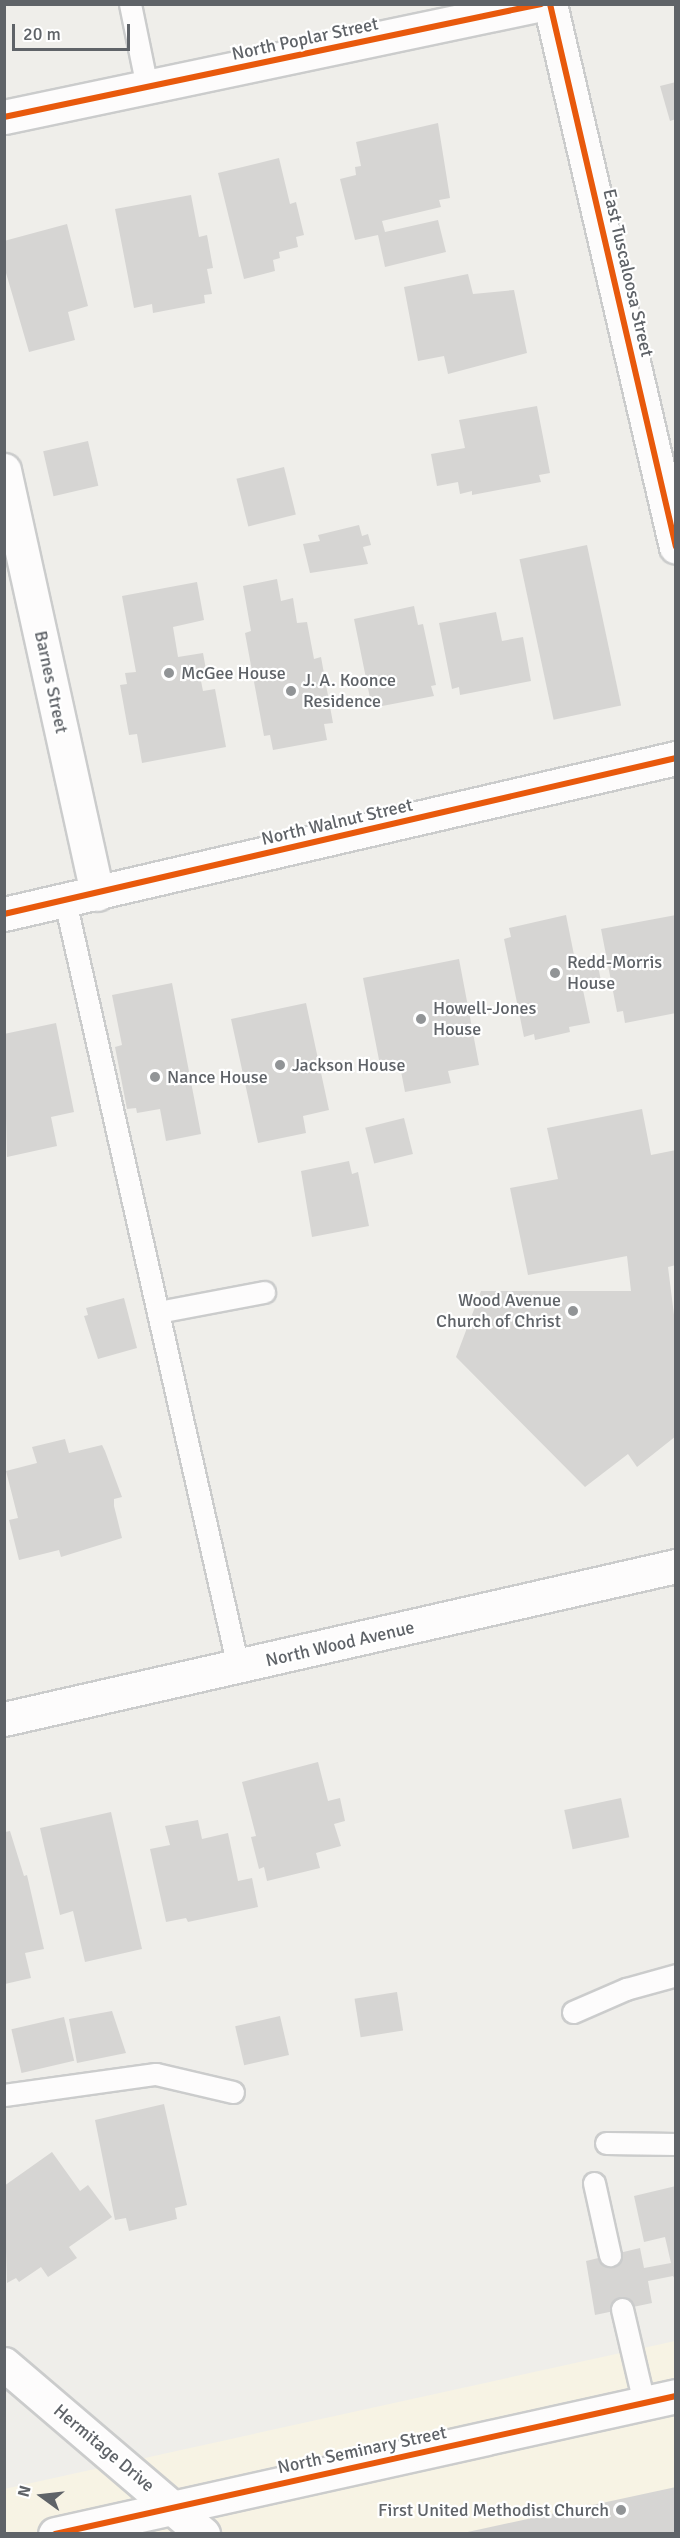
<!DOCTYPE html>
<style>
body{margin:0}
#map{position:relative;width:680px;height:2538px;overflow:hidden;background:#efeeea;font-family:Signika,sans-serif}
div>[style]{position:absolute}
.commercial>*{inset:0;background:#f7f3e4}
.building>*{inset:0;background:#d6d5d3;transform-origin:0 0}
.roads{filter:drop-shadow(2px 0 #cbcccc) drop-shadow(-2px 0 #cbcccc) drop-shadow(0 2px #cbcccc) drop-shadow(0 -2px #cbcccc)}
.service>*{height:21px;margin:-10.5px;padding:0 10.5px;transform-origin:10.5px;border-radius:10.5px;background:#fdfcfc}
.minor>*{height:33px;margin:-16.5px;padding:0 16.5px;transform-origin:16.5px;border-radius:16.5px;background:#fdfcfc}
.tertiary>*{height:33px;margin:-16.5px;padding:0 16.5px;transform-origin:16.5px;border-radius:16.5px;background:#fdfcfc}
.secondary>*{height:33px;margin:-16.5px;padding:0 16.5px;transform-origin:16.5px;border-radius:16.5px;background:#fdfcfc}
.cycleway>*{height:6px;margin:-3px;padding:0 3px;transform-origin:3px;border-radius:3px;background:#e8590c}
.dots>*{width:16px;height:16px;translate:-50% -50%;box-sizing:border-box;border:3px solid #fff;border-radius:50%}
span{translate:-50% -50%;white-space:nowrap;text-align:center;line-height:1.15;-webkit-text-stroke:4.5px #fff;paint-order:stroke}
.street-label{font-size:18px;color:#5f6368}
.poi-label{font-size:18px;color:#5f6368}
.left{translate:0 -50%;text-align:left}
.right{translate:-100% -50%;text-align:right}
.frame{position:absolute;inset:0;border:6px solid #5f6368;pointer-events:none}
.north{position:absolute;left:12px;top:2466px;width:60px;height:60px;-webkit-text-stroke:4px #fff;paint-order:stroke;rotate:285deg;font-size:16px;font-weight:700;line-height:24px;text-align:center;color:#5f6368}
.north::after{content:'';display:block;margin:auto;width:21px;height:27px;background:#5f6368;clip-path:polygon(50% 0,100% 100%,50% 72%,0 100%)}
.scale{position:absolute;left:12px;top:24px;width:118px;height:27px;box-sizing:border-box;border:3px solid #5f6368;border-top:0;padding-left:8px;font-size:18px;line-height:21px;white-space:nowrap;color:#5f6368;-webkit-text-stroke:4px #fff;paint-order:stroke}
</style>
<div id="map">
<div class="commercial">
<div style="clip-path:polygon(675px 2341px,675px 2533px,5px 2533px,4px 2489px)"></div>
</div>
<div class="building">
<div style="clip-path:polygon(676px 82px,676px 119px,670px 121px,660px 86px)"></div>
<div style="clip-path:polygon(438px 123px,450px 198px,439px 200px,441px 207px,382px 221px,385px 232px,438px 220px,446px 252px,385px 267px,378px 235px,355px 240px,340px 179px,356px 175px,355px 167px,361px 166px,356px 142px)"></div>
<div style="clip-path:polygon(279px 158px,290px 204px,296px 202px,304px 235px,296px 237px,298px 247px,279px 252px,280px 258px,273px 260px,275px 271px,244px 279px,218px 173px)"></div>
<div style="clip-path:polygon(191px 195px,199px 237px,207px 235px,213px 268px,207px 269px,212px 294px,204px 295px,205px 303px,153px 313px,152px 304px,134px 308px,115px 209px)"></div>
<div style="clip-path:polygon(67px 224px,88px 306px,68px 312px,75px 340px,29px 352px,4px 266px,4px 241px)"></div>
<div style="clip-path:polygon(468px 274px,473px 294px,514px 290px,527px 353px,448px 374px,444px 356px,418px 361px,404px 287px)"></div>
<div style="clip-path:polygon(537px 406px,550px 473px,539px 475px,541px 482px,472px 495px,472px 491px,460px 494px,458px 482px,437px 486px,431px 454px,465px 448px,459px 420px)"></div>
<div style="left:88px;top:441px;width:46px;height:46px;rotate:77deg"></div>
<div style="left:284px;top:467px;width:49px;height:49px;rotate:76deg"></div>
<div style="clip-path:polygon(359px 525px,362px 536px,368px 534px,371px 545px,363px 547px,368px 564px,310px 573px,303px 544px,320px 541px,318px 535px)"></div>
<div style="left:587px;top:545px;width:164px;height:69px;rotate:78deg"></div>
<div style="clip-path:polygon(277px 579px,281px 601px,293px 598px,297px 623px,307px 622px,314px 659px,321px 657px,333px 723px,324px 724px,327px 740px,273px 750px,270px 735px,264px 736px,245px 633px,251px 631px,243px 586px)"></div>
<div style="clip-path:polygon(197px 582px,204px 620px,173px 627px,178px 657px,203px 653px,207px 675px,200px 676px,203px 691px,215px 689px,226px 747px,142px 763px,137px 734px,129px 735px,120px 685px,127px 684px,125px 673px,136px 672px,122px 596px)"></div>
<div style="clip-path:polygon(414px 606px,418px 625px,423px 624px,436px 685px,431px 686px,434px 696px,377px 707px,375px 697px,370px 698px,354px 619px)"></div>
<div style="clip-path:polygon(496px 612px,502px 641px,523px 637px,531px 681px,460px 695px,459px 687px,452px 689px,439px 623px)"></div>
<div style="clip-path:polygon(566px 915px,575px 960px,596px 956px,602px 986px,583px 990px,590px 1023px,569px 1027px,570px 1032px,535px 1040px,534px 1034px,524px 1037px,504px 939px,511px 937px,509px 928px)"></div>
<div style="clip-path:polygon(676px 915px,676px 1013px,625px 1023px,623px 1011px,617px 1012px,601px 929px)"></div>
<div style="clip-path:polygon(459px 959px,479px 1065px,448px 1071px,451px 1083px,405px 1092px,399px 1061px,380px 1065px,363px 978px)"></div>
<div style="clip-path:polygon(172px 983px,201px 1134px,166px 1141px,160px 1109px,137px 1113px,136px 1108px,127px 1109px,115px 1047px,122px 1045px,112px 995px)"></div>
<div style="clip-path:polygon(306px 1003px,329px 1110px,303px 1116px,306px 1133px,258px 1143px,231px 1019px)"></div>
<div style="clip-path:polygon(56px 1023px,74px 1112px,51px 1117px,57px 1146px,7px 1157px,4px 1034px)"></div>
<div style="clip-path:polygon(642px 1109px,651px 1155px,676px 1150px,676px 1265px,668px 1267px,676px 1331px,676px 1436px,637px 1467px,628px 1454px,585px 1487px,456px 1357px,481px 1291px,631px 1291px,627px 1256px,528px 1275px,510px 1188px,558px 1179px,547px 1128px)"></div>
<div style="left:404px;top:1118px;width:37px;height:40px;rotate:76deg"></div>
<div style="clip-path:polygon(349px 1161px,352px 1174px,358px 1172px,369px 1226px,312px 1237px,301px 1171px)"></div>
<div style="clip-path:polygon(124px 1298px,137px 1348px,98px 1359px,84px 1316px,88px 1315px,86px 1308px)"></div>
<div style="clip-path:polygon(65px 1439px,69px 1453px,102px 1445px,105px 1451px,122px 1497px,114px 1499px,114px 1506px,122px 1538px,61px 1557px,59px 1550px,19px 1560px,9px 1520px,18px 1518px,6px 1471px,37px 1463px,32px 1447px)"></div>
<div style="clip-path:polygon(318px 1762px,328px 1801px,340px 1798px,345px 1821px,334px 1824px,341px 1846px,316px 1853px,320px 1868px,267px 1881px,264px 1867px,259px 1869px,251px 1837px,256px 1836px,242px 1782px)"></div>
<div style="left:621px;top:1798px;width:40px;height:58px;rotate:78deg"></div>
<div style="clip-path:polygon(111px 1812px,142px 1949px,85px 1962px,73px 1911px,60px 1915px,40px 1828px)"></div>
<div style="clip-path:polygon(198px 1820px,202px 1839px,228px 1833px,238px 1881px,252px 1878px,258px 1907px,188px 1922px,186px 1918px,166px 1922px,150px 1849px,170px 1845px,165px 1826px)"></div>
<div style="clip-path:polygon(10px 1831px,24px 1876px,27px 1875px,44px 1949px,25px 1953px,31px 1978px,5px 1984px,5px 1832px)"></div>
<div style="left:397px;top:1992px;width:39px;height:43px;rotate:81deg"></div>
<div style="clip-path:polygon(112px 2011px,126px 2053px,77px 2063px,69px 2019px)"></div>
<div style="left:280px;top:2016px;width:40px;height:46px;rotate:77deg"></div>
<div style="left:64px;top:2017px;width:45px;height:54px;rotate:77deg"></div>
<div style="clip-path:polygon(164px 2104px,187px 2205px,175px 2208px,177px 2219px,129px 2231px,126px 2218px,115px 2220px,95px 2120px)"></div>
<div style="clip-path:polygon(52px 2152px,80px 2191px,88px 2185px,112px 2217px,69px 2247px,77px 2258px,48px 2277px,41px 2267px,19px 2282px,16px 2278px,7px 2283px,4px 2186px)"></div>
<div style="clip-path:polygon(676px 2186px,676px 2281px,673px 2276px,648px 2281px,652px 2303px,595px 2315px,586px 2261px,640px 2248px,644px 2268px,671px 2263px,665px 2237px,644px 2242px,634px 2196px)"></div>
<div style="clip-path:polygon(676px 2487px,676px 2534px,463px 2534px,463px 2533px)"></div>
</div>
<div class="roads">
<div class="service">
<div style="left:130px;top:4px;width:85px;rotate:78.4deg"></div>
<div style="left:65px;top:901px;width:785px;rotate:77.27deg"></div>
<div style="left:158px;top:1312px;width:108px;rotate:-10.7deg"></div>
<div style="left:573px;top:2012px;width:58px;rotate:-23.5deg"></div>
<div style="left:626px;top:1989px;width:52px;rotate:-15.6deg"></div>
<div style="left:4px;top:2095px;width:153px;rotate:-7.9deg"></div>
<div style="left:156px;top:2074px;width:79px;rotate:13.2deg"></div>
<div style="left:606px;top:2143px;width:70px;rotate:0.8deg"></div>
<div style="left:594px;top:2183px;width:74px;rotate:77.5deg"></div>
<div style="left:622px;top:2309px;width:97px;rotate:76.8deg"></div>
</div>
<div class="minor">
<div style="left:4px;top:117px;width:549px;rotate:-11.88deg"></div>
<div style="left:4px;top:470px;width:434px;rotate:77.6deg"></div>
</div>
<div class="tertiary">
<div style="left:550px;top:4px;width:557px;rotate:76.94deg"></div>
<div style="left:4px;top:914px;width:690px;rotate:-13.07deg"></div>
<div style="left:4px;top:2364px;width:262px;rotate:40.5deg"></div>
<div style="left:55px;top:2534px;width:636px;rotate:-12.53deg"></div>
</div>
<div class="secondary">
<div style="left:4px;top:1719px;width:689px;rotate:-12.83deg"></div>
</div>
</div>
<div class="cycleway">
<div style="left:550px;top:4px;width:557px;rotate:76.94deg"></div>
<div style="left:4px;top:117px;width:549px;rotate:-11.88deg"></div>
<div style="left:4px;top:914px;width:690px;rotate:-13.07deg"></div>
<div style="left:55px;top:2534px;width:636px;rotate:-12.53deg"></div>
</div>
<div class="dots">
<div style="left:169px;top:673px;background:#919496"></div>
<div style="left:291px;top:691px;background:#919496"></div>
<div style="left:555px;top:973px;background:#919496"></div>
<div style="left:421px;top:1019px;background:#919496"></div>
<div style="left:280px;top:1065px;background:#919496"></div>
<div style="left:155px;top:1077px;background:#919496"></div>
<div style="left:573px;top:1311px;background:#919496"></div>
<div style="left:621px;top:2510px;background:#919496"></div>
</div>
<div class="street-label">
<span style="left:305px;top:39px;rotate:-12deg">North Poplar Street</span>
<span style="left:628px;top:273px;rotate:77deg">East Tuscaloosa Street</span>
<span style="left:51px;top:682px;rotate:78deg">Barnes Street</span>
<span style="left:337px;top:822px;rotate:-13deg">North Walnut Street</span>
<span style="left:340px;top:1644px;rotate:-13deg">North Wood Avenue</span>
<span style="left:104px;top:2448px;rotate:40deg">Hermitage Drive</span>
<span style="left:362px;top:2450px;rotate:-12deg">North Seminary Street</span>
</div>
<div class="poi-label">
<span class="left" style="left:181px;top:673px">McGee House</span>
<span class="left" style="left:303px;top:691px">J. A. Koonce<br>Residence</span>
<span class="left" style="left:567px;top:973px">Redd-Morris<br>House</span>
<span class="left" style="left:433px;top:1019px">Howell-Jones<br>House</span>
<span class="left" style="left:292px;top:1065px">Jackson House</span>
<span class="left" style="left:167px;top:1077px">Nance House</span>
<span class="right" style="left:561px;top:1311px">Wood Avenue<br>Church of Christ</span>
<span class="right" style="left:609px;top:2510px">First United Methodist Church</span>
</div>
<div class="frame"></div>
<div class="north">N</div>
<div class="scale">20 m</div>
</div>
